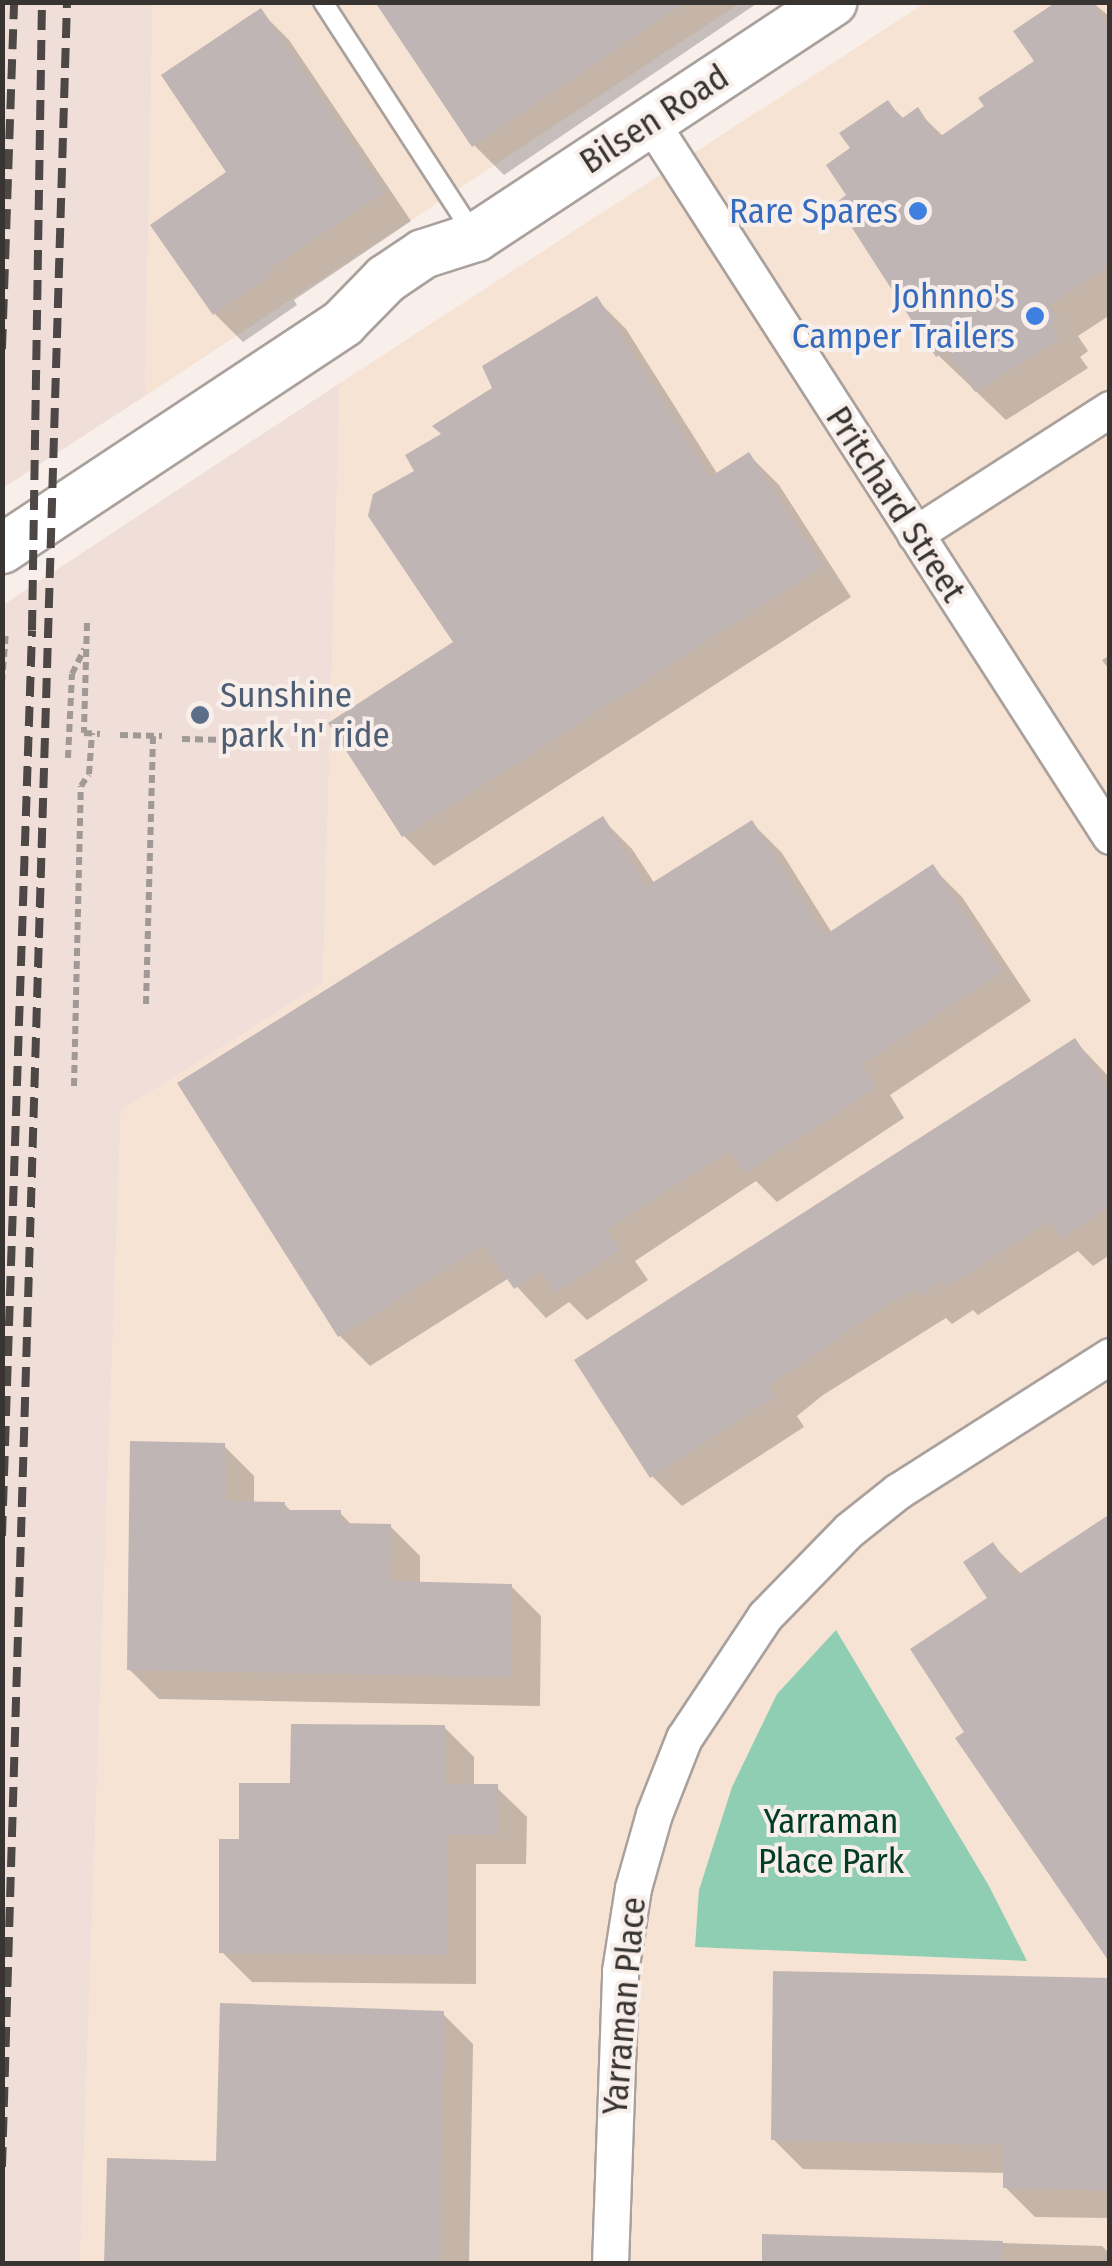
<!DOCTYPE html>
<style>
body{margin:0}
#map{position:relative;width:1112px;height:2266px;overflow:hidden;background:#f8eeea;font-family:"Fira Sans Condensed",sans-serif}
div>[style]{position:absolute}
.built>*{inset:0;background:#f0dfd8}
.industrial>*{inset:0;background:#f6e3d3}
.green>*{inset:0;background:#8fceb2}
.shadow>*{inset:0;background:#0003}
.building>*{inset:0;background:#c0b5b5}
.path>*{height:6px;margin-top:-3px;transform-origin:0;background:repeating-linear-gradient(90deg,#a09996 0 8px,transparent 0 13px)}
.roads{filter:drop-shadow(2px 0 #aaa19d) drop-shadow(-2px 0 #aaa19d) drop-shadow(0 2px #aaa19d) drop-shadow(0 -2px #aaa19d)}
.lane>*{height:18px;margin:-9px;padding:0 9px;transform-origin:9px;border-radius:9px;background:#fff}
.street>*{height:35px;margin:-17.5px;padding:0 17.5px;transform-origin:17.5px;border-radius:17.5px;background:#fff}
.secondary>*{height:48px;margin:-24px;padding:0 24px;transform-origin:24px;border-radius:24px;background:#fff}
.rail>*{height:8px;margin-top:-4px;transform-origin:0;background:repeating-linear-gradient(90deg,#4d4846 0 20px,transparent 0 30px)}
.dots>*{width:28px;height:28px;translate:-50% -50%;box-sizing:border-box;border:5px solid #f8eeea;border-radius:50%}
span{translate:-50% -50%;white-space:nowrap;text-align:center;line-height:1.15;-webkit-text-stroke:8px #f8eeea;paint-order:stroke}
.street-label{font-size:35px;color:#383432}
.shop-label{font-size:35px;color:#366cbe}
.right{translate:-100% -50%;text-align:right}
.service-label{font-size:35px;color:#4e5e75}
.left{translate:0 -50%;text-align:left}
.park-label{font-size:35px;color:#013c29}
.frame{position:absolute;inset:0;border:5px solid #383432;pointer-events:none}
</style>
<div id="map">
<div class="built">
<div style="clip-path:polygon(3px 3px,153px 3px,145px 396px,3px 488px)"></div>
<div style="clip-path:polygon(340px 383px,323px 983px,121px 1111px,80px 2263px,3px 2264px,3px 605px)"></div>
</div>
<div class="industrial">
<div style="clip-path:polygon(153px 3px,740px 3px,145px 396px)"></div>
<div style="clip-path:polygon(925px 3px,1109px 3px,1109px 2263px,80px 2264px,121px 1111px,323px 983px,340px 383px)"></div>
</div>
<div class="green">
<div style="clip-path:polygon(836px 1630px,989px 1886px,1027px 1961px,695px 1947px,699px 1890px,732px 1787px,777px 1694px)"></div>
</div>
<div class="shadow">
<div style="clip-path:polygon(379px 2px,759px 2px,504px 175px,474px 145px)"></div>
<div style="clip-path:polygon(1061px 2px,1092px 2px,1110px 17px,1110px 315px,1078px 336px,1088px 351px,1080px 357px,1088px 368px,1006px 420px,938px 355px,850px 196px,853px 149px,888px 103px,904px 119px,917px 111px,944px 137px,987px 107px,1037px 61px)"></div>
<div style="clip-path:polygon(260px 11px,289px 40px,411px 221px,294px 300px,297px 305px,243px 342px,215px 314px,230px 173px)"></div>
<div style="clip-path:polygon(596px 299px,626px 329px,718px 475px,749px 455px,779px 485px,851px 597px,434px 866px,404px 836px,332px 723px,457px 643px,417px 472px,445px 435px)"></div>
<div style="clip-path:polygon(1110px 655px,1110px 671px,1102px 660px)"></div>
<div style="clip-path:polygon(602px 819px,632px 849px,655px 884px,752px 823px,782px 853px,832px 933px,932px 867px,962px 897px,1031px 1001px,890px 1095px,904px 1118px,777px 1202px,756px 1181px,635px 1261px,648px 1280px,587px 1320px,569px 1302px,546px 1318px,509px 1278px,370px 1366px,340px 1336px,181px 1084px)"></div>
<div style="clip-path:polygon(1075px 1041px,1110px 1078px,1110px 1255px,1093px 1266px,1078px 1251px,978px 1315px,973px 1310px,952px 1324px,946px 1318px,823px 1395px,797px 1416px,804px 1427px,682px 1506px,652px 1476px)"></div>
<div style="clip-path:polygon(224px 1446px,254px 1476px,254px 1504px,284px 1504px,292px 1512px,340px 1513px,353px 1526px,390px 1526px,420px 1556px,420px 1584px,511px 1586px,541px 1616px,540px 1706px,159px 1699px,129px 1669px)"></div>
<div style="clip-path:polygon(993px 1545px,1022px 1575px,968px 1732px,991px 1598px)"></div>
<div style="clip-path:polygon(444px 1727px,474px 1757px,474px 1787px,496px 1787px,527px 1817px,526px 1864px,476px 1864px,476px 1984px,252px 1982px,222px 1952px,241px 1842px,293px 1786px)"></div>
<div style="clip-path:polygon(1110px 1980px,1110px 2218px,1035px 2217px,1005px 2187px,1005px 2173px,803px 2169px,773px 2139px)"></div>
<div style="clip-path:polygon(443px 2014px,473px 2044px,469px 2264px,106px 2264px,218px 2164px)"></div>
<div style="clip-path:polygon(765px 2236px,1102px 2246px,1110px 2254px,1110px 2264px,764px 2264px)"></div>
</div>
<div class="building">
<div style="clip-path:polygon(375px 2px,685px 2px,472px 147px)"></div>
<div style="clip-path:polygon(1056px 2px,1091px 2px,1110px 30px,1110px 265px,1049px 305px,1060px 321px,1052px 326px,1060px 338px,975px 392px,946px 350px,936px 357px,914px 324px,836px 203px,846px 195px,826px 165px,850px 148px,839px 133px,888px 100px,901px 119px,918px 107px,938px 138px,984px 106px,978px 98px,1034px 61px,1013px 31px)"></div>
<div style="clip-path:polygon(261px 8px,385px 192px,268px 270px,271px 275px,213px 315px,150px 225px,226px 172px,161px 75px)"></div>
<div style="clip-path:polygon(597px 296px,710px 477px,749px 452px,823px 566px,402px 837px,328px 723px,453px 642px,368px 516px,373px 494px,414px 471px,405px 455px,441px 434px,432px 426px,492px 388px,482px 366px)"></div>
<div style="clip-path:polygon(603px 816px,647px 886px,752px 820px,825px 935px,933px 864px,1003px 971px,862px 1064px,876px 1087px,745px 1173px,729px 1150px,607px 1230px,620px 1250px,555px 1292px,541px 1271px,514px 1289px,484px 1245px,338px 1337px,177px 1083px)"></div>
<div style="clip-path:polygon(1075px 1038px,1110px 1090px,1110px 1206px,1061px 1238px,1050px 1221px,947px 1287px,943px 1281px,920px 1296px,916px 1289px,891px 1302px,769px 1385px,776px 1396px,650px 1478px,574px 1360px)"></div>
<div style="clip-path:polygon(130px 1441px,225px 1443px,225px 1501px,285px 1502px,285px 1510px,341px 1510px,341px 1523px,391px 1524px,390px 1581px,512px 1584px,511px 1677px,127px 1670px)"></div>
<div style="clip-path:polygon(1110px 1514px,1110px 1963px,955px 1738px,964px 1732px,910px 1649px,987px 1598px,963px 1562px,993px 1542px,1016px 1576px)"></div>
<div style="clip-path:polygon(291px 1724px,445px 1725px,445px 1784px,498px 1784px,497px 1835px,447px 1835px,447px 1955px,219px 1953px,219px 1839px,239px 1839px,239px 1783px,290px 1783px)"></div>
<div style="clip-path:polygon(773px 1971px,1110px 1978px,1109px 2190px,1003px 2188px,1003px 2145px,771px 2140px)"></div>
<div style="clip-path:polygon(220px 2003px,444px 2011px,439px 2264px,104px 2264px,107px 2158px,216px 2161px)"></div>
<div style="clip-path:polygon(762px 2234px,1003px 2241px,1002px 2264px,762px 2264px)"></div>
</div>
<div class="path">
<div style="left:87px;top:623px;width:110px;rotate:91.6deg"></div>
<div style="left:84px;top:733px;width:16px;rotate:4deg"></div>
<div style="left:2px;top:683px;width:52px;rotate:-85.6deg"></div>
<div style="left:120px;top:735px;width:42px;rotate:1.4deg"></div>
<div style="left:182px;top:739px;width:46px;rotate:1.2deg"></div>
<div style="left:68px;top:758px;width:84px;rotate:-87.3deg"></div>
<div style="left:72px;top:674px;width:28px;rotate:-64deg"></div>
<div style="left:146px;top:1004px;width:268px;rotate:-88.5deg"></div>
<div style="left:74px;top:1086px;width:300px;rotate:-88.7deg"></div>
<div style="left:81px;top:786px;width:14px;rotate:-56deg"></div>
<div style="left:89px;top:774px;width:41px;rotate:-85.8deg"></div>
</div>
<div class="roads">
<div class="lane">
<div style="left:323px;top:2px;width:279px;rotate:57deg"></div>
</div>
<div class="street">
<div style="left:650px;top:121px;width:850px;rotate:57.24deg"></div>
<div style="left:915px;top:534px;width:232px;rotate:-32.7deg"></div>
<div style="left:610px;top:2264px;width:293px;rotate:-88deg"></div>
<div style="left:620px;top:1971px;width:84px;rotate:-81.1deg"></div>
<div style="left:633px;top:1888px;width:77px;rotate:-74.2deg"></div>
<div style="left:654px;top:1814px;width:82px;rotate:-68.5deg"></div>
<div style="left:684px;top:1738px;width:146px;rotate:-56.4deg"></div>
<div style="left:765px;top:1616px;width:120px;rotate:-45.7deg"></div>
<div style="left:849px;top:1530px;width:63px;rotate:-38.5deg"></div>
<div style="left:898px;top:1491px;width:251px;rotate:-32.5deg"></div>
</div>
<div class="secondary">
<div style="left:2px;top:549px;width:409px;rotate:-33.5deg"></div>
<div style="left:343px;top:323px;width:62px;rotate:-45.7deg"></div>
<div style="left:386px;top:279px;width:45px;rotate:-34deg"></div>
<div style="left:423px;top:254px;width:56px;rotate:-17.8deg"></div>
<div style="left:476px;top:237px;width:427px;rotate:-33.4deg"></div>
</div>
</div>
<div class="rail">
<div style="left:2px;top:349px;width:347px;rotate:-88deg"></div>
<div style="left:2px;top:1536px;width:906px;rotate:-88.1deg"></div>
<div style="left:32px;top:630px;width:628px;rotate:-89.09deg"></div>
<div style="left:2px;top:2167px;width:2166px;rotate:-88.28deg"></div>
</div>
<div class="dots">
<div style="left:918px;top:211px;background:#3f7fe0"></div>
<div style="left:1035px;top:316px;background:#3f7fe0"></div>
<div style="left:200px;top:715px;background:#5c6f8a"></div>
</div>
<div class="street-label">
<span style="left:654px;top:119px;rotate:-33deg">Bilsen Road</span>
<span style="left:896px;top:504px;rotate:57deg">Pritchard Street</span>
<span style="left:624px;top:2006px;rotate:-85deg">Yarraman Place</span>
</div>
<div class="shop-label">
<span class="right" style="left:898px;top:211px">Rare Spares</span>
<span class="right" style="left:1015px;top:316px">Johnno's<br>Camper Trailers</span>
</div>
<div class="service-label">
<span class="left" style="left:220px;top:715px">Sunshine<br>park 'n' ride</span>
</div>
<div class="park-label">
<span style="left:831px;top:1841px">Yarraman<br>Place Park</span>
</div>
<div class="frame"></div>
</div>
